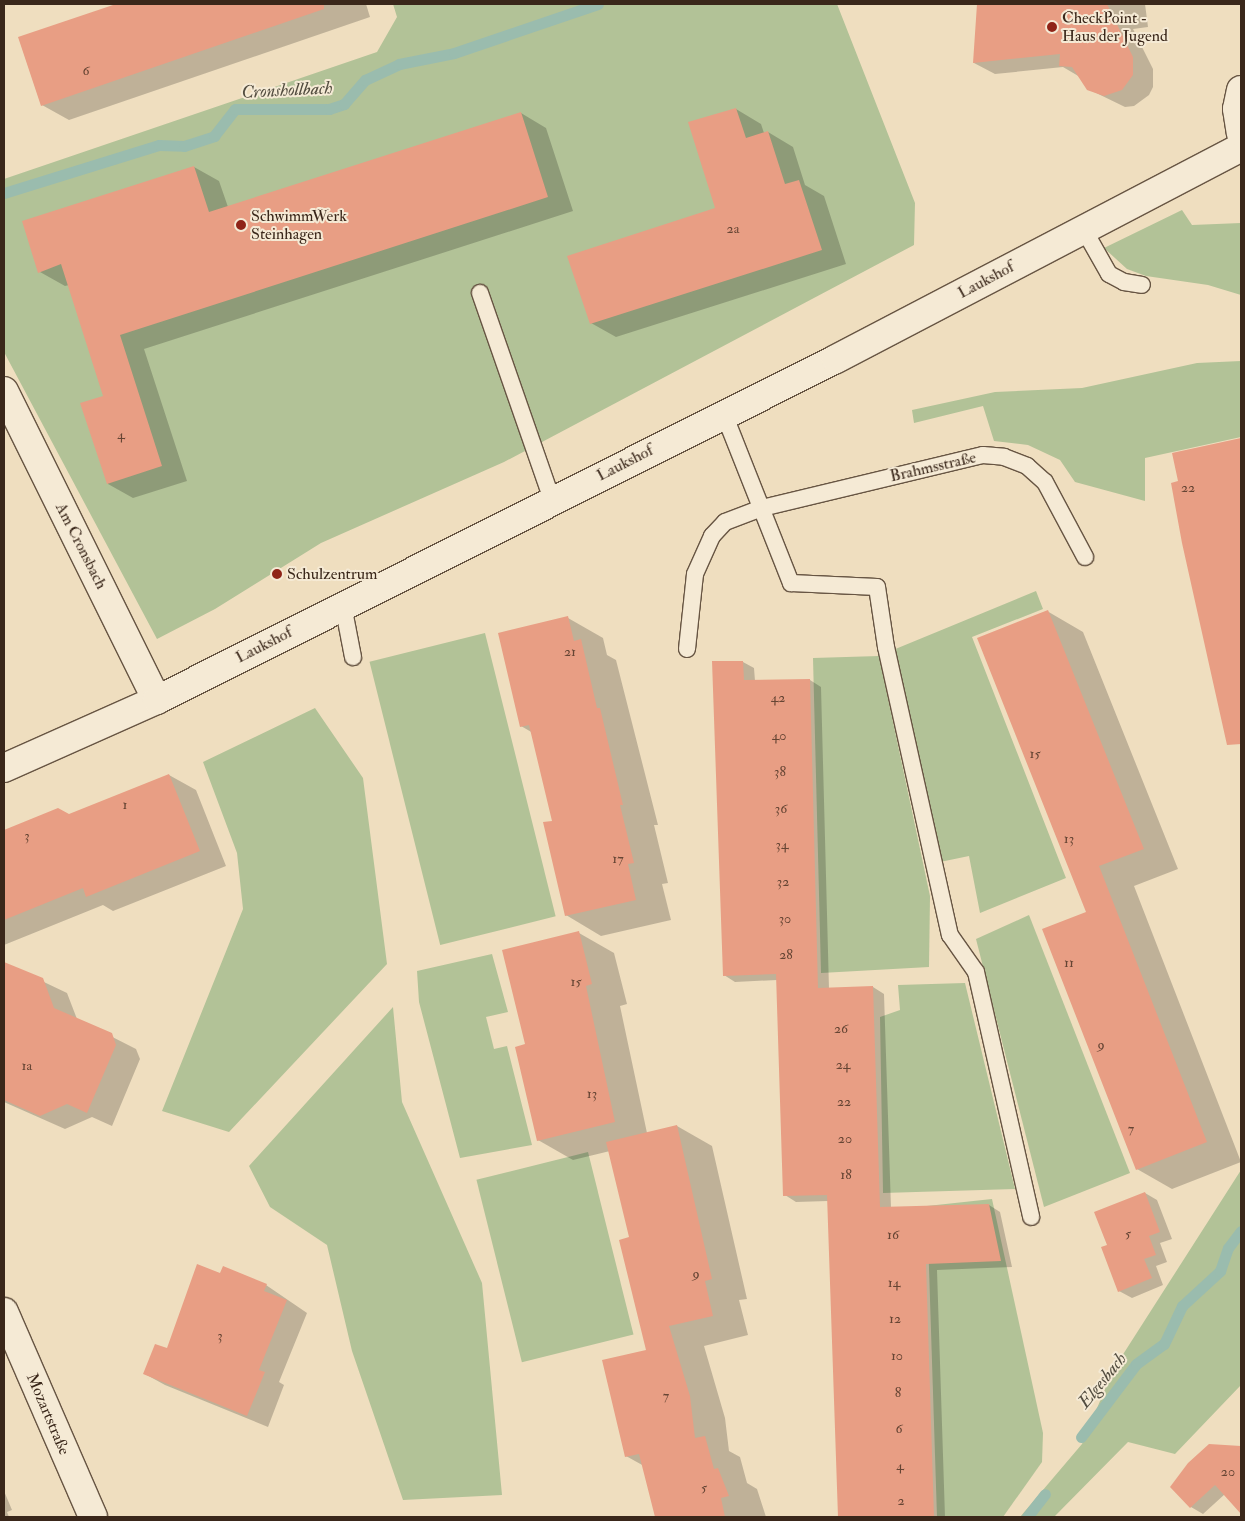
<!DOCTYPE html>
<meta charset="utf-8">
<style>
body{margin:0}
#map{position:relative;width:1245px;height:1521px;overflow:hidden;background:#efdebf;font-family:"IM FELL Double Pica",serif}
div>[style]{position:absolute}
.green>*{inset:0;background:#b2c297;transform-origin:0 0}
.shadow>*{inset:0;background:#0003}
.stream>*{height:11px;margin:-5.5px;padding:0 5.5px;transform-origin:5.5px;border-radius:5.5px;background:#9abcae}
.building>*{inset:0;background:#e89e84}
.roads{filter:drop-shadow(1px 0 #675543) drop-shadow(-1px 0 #675543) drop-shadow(0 1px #675543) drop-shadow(0 -1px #675543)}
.service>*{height:16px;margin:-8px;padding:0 8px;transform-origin:8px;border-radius:8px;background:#f5ead5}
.minor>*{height:28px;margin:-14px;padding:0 14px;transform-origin:14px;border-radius:14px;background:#f5ead5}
.secondary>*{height:28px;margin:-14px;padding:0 14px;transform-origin:14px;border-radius:14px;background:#f5ead5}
.dots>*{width:14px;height:14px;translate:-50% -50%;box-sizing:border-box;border:2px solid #f5ead5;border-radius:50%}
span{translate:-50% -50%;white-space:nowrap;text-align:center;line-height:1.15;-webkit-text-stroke:4px #f5ead5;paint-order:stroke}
.number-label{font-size:14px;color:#664534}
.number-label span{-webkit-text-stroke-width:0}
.poi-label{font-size:16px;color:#3a271a}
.left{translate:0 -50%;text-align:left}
.street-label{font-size:16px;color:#3a271a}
.water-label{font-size:18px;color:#524c3f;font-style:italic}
.frame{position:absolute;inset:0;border:5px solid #3a271a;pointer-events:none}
</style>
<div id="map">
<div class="green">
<div style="clip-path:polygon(393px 4px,837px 4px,915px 203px,914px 245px,504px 462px,321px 543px,215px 609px,157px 639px,4px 352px,4px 179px,377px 52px,397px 17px)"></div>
<div style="clip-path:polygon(1182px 210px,1192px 225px,1241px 223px,1241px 295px,1208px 285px,1146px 276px,1127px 269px,1104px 248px)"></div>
<div style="clip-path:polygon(1241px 361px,1241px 437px,1145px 458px,1145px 501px,1075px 482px,1060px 460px,1028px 445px,994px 441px,983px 406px,914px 423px,912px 410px,995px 392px,1082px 388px,1197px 363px)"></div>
<div style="clip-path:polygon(1036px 591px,1043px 609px,972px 637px,1066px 878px,980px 913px,969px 856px,940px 862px,893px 650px)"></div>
<div style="left:485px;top:633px;width:292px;height:119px;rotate:76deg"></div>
<div style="clip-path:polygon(879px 656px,930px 896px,929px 967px,821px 973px,813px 658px)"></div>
<div style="clip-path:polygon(315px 708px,363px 778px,387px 964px,229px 1132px,162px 1111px,243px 909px,237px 853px,203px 762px)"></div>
<div style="clip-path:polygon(1029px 915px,1130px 1173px,1044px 1207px,976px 939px)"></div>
<div style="clip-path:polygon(492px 954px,508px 1012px,486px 1017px,494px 1049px,507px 1046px,532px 1145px,460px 1158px,419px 1002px,417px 971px)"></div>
<div style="clip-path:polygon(965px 983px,1015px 1189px,883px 1193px,880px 1017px,900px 1010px,898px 985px)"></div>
<div style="clip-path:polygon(393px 1007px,402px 1102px,482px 1283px,502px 1495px,403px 1500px,352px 1351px,327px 1245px,270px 1207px,249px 1166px)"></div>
<div style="left:588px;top:1152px;width:188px;height:115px;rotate:76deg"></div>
<div style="clip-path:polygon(1241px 1170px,1241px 1385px,1175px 1454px,1128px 1442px,1054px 1517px,1020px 1517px,1082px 1444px,1113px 1370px)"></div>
<div style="clip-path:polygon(992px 1199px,1043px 1433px,1042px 1462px,1003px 1517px,937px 1517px,927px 1206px)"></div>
</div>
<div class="shadow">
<div style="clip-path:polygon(120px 4px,366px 4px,370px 17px,69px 120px,42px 105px,20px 38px)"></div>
<div style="clip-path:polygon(978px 4px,1145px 4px,1148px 27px,1133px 29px,1153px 69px,1153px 87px,1149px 95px,1134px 106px,1125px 107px,1088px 89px,1080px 77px,1063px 67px,995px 74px,974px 63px)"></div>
<div style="clip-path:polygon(736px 109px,761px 124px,764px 133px,768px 132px,793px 147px,805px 185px,824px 196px,846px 264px,616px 337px,591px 323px,717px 209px)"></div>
<div style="clip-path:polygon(521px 113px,546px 128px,573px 211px,144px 349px,187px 481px,133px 498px,108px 484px,105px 396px,69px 285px,65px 286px,40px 272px,194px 167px,219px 181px,228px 207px)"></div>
<div style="clip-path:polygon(1241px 439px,1241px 734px,1232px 729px,1173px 454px)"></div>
<div style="clip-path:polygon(1047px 611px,1083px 632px,1178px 869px,1134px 886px,1241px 1162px,1172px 1189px,1137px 1169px,1087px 913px)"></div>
<div style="clip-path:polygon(568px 618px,603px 638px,607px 655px,616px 660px,658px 825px,654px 825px,668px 883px,662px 884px,671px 920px,601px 936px,566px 915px,553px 822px,533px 733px,521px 726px)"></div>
<div style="clip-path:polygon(743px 662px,754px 668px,755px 681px,810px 680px,821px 687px,829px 989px,873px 987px,884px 994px,891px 1208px,989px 1205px,1000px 1212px,1012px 1267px,937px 1270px,945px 1517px,839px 1517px,828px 1201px,796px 1202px,785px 1195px,777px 980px,735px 982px,724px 975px)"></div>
<div style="clip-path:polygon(169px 775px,196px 790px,226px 866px,113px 911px,103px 905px,4px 945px,4px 831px,58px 809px,69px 816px)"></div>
<div style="clip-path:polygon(579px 933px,614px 953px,627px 1004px,620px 1006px,647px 1133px,677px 1126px,712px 1146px,747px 1299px,739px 1300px,748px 1335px,704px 1346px,725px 1418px,729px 1451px,740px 1457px,747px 1483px,757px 1489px,766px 1517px,656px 1517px,644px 1466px,626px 1456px,647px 1351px,631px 1238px,610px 1151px,573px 1160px,538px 1140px,526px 1045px)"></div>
<div style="clip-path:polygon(4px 963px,67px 993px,77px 1019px,136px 1049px,140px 1059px,112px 1126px,92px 1117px,65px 1129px,4px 1102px,4px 1079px,34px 1064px,4px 1051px,4px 1008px,13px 1005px,4px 1001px)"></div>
<div style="clip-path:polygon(1145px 1193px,1157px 1200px,1172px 1239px,1160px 1243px,1167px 1262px,1156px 1266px,1163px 1285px,1132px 1298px,1119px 1291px,1108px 1245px)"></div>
<div style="clip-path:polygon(221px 1274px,266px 1285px,307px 1313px,279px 1382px,284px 1385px,268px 1427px,165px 1385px,145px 1374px,168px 1350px)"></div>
<div style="clip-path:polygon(1209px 1445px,1241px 1448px,1241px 1512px,1225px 1494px,1203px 1514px,1191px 1507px,1172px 1487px)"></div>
<div style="clip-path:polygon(4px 1491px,12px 1510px,7px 1512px,9px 1517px,4px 1517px)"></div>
</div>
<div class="stream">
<div style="left:4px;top:193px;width:162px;rotate:-17.2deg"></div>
<div style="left:159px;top:145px;width:25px;rotate:2deg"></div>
<div style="left:184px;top:146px;width:32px;rotate:-18deg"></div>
<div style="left:214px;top:136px;width:34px;rotate:-52deg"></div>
<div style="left:235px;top:109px;width:94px"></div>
<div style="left:329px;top:109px;width:16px;rotate:-18deg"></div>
<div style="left:344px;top:104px;width:32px;rotate:-49deg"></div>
<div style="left:365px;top:80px;width:38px;rotate:-25deg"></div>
<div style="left:399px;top:64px;width:56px;rotate:-11.3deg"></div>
<div style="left:454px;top:53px;width:152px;rotate:-18.8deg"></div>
<div style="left:1081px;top:1437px;width:91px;rotate:-53deg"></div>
<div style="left:1136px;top:1364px;width:34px;rotate:-36deg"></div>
<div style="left:1164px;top:1344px;width:42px;rotate:-64.7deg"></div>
<div style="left:1182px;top:1306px;width:52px;rotate:-42.6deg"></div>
<div style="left:1220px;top:1271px;width:24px;rotate:-71deg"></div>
<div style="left:1228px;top:1248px;width:21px;rotate:-53deg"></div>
<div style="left:1027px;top:1517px;width:29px;rotate:-52deg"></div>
</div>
<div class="building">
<div style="clip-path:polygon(116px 4px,324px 4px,324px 9px,41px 106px,18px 37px)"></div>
<div style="clip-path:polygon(977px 4px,1107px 4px,1133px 57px,1133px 75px,1122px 90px,1104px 96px,1087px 90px,1072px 67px,1059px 66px,1060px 54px,973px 63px)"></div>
<div style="clip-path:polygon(736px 108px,746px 138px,768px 131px,785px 184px,799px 180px,822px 250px,590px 324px,567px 256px,715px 208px,688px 122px)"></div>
<div style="clip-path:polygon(521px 112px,548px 197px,120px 335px,162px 466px,107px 484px,80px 403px,103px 396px,61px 264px,38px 273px,22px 221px,194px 166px,209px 212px)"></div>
<div style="clip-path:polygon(1241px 438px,1241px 744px,1227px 745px,1182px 543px,1171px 483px,1178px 481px,1172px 453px)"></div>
<div style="clip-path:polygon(1048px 610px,1144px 849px,1099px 866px,1207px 1142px,1136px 1170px,1042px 929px,1086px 912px,977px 638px)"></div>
<div style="clip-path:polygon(568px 616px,574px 641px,581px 639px,597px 708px,600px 708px,623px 805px,620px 805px,634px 863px,628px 864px,636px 900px,565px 916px,543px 822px,552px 821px,529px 725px,520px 727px,498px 633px)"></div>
<div style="clip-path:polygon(712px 661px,743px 661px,744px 680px,810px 679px,818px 988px,873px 986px,880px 1207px,989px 1204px,1001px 1261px,926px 1264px,934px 1517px,838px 1517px,827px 1195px,783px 1196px,776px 974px,723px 976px)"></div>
<div style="clip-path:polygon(169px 774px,200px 851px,86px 897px,83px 888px,4px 920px,4px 830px,58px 808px,69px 814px)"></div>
<div style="clip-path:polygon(579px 931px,592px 984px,586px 986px,615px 1122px,537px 1141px,515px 1047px,525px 1044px,502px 950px)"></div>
<div style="clip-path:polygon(4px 962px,43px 978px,54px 1008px,112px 1033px,116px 1045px,87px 1113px,67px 1104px,40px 1116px,4px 1100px)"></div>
<div style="clip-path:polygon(677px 1125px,712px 1279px,705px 1281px,713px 1316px,669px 1326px,690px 1396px,695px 1438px,705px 1436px,714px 1469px,718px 1468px,729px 1496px,721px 1498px,725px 1517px,655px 1517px,639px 1454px,625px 1457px,602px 1360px,646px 1350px,619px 1240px,629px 1237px,606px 1142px)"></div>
<div style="clip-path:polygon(1145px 1192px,1160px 1232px,1149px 1236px,1156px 1255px,1144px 1259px,1152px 1278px,1118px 1292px,1101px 1247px,1107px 1245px,1094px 1212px)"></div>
<div style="clip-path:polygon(197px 1264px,220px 1273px,223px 1266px,267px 1284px,264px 1291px,287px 1300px,259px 1370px,265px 1372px,247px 1416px,143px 1374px,155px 1344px,167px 1348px)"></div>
<div style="clip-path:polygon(1209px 1444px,1241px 1446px,1241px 1514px,1215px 1485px,1190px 1508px,1170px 1487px,1188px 1463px)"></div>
</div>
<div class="roads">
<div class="service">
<div style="left:1083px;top:228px;width:53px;rotate:60.5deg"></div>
<div style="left:1109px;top:274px;width:17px;rotate:28deg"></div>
<div style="left:1124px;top:282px;width:18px;rotate:9deg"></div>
<div style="left:480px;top:293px;width:219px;rotate:70.8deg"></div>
<div style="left:724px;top:414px;width:182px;rotate:68.4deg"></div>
<div style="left:791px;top:583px;width:86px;rotate:2.7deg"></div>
<div style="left:877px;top:587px;width:61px;rotate:81.5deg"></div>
<div style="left:886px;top:647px;width:295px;rotate:77.5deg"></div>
<div style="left:950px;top:935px;width:45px;rotate:54.9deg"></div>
<div style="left:976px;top:972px;width:251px;rotate:77.3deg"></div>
<div style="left:343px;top:605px;width:53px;rotate:79.1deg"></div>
<div style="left:687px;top:649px;width:75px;rotate:-83.9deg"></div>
<div style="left:695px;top:574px;width:42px;rotate:-65.9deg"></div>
<div style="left:712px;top:536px;width:19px;rotate:-47deg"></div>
<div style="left:725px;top:522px;width:40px;rotate:-21deg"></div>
<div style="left:762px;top:508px;width:227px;rotate:-13.5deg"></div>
<div style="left:983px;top:455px;width:21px;rotate:5deg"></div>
<div style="left:1004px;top:457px;width:25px;rotate:21deg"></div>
<div style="left:1027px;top:466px;width:24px;rotate:42deg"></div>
<div style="left:1045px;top:482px;width:85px;rotate:61.9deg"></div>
</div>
<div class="minor">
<div style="left:4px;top:391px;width:345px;rotate:63.7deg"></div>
<div style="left:4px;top:768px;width:167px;rotate:-24deg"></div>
<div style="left:157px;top:700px;width:760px;rotate:-26.67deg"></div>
<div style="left:836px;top:359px;width:457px;rotate:-27.6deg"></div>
<div style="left:4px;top:1312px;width:223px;rotate:66.5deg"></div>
</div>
<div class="secondary">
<div style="left:1241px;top:90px;width:19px;rotate:102deg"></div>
<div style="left:1237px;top:109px;width:24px;rotate:81deg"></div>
</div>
</div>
<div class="dots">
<div style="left:1052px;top:27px;background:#8f2418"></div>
<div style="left:241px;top:225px;background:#8f2418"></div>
<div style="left:277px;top:574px;background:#8f2418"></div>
</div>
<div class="number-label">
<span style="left:86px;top:71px">6</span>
<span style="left:733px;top:229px">2a</span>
<span style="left:121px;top:435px">4</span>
<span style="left:1188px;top:488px">22</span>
<span style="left:570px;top:652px">21</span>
<span style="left:778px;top:698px">42</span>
<span style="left:779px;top:736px">40</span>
<span style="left:1035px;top:754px">15</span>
<span style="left:780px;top:772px">38</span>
<span style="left:125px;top:805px">1</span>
<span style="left:781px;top:809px">36</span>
<span style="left:27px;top:836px">3</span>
<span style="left:1069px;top:839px">13</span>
<span style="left:782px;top:845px">34</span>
<span style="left:618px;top:859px">17</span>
<span style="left:783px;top:882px">32</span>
<span style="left:785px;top:919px">30</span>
<span style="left:786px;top:955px">28</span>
<span style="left:1069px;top:963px">11</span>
<span style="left:576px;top:982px">15</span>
<span style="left:841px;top:1029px">26</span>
<span style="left:1101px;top:1045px">9</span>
<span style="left:843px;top:1065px">24</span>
<span style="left:27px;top:1066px">1a</span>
<span style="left:592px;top:1094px">13</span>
<span style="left:844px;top:1102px">22</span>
<span style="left:1131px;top:1129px">7</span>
<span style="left:845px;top:1139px">20</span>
<span style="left:846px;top:1175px">18</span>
<span style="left:1128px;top:1234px">5</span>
<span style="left:893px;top:1235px">16</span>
<span style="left:696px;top:1274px">9</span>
<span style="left:894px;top:1283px">14</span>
<span style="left:895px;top:1319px">12</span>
<span style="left:220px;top:1336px">3</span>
<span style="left:897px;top:1356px">10</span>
<span style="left:898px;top:1393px">8</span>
<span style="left:666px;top:1396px">7</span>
<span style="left:899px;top:1429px">6</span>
<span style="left:900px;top:1466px">4</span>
<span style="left:1228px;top:1472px">20</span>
<span style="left:704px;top:1488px">5</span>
<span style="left:901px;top:1501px">2</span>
</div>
<div class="poi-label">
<span class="left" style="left:1062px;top:27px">CheckPoint -<br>Haus der Jugend</span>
<span class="left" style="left:251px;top:225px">SchwimmWerk<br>Steinhagen</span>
<span class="left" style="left:287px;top:574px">Schulzentrum</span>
</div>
<div class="street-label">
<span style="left:986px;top:280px;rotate:-28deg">Laukshof</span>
<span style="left:625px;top:463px;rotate:-27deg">Laukshof</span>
<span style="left:933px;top:467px;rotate:-13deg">Brahmsstraße</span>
<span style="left:81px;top:546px;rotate:63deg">Am Cronsbach</span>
<span style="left:264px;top:645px;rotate:-27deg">Laukshof</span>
<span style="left:48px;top:1414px;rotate:67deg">Mozartstraße</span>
</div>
<div class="water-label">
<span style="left:287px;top:91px;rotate:-3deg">Cronshollbach</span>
<span style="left:1103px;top:1381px;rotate:-51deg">Elgesbach</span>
</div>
<div class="frame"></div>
</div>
